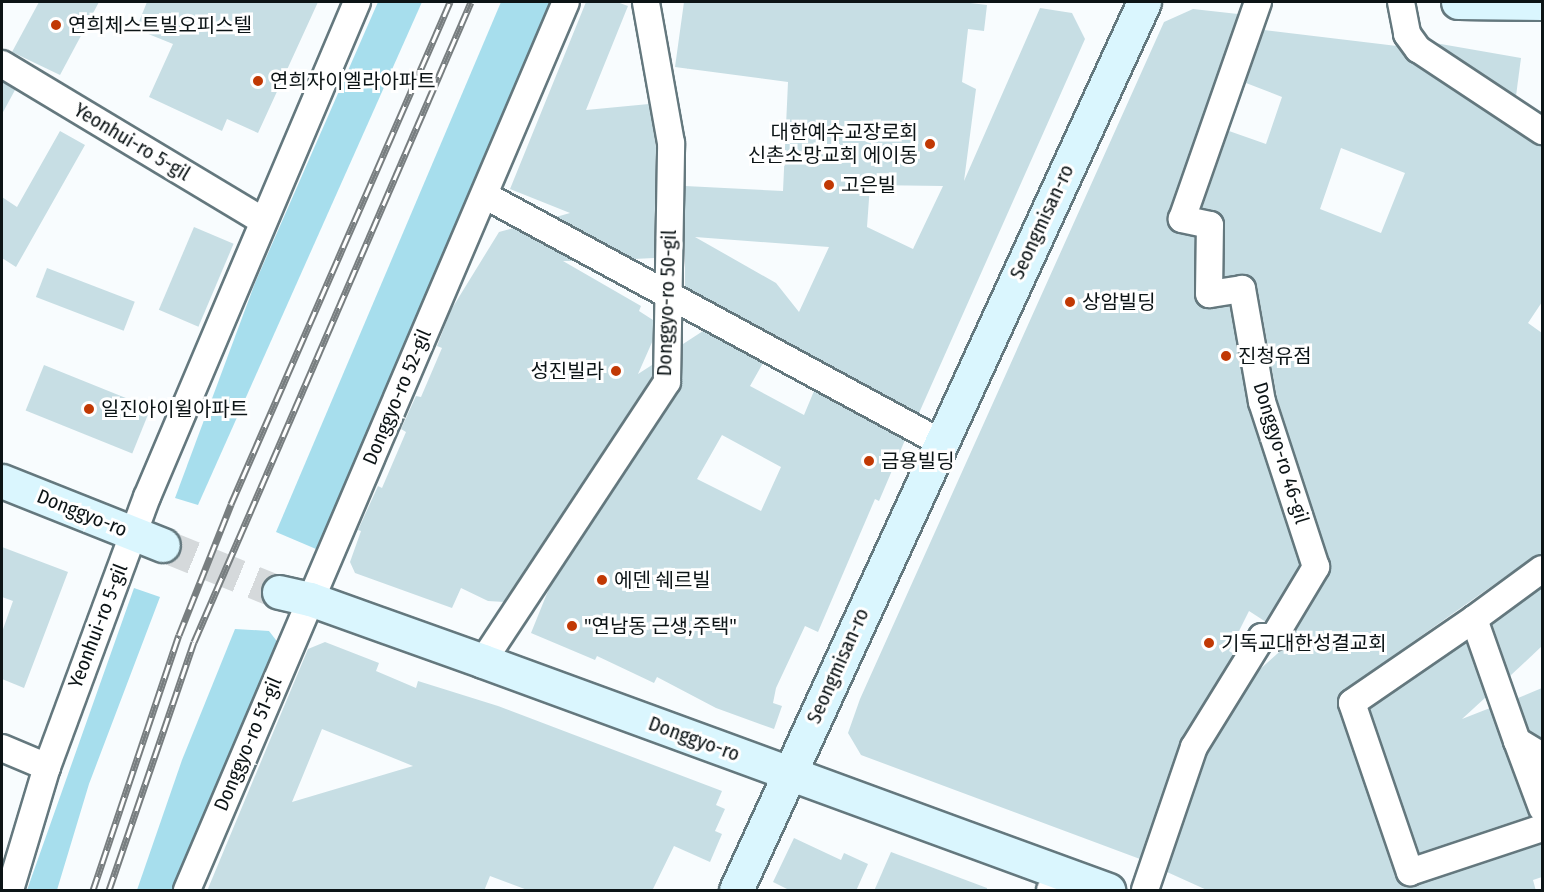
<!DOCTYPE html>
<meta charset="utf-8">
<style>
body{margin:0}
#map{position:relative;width:1544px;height:892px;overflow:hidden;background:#f8fcfe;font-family:"Fira Sans Condensed","Noto Sans KR",sans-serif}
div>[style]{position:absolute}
.green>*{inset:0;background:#a7deed}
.building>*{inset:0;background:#c7dee4;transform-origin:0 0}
.secondary-tunnel>*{height:33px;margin-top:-16.5px;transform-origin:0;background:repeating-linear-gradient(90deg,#d5d9db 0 33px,transparent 0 49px)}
.roads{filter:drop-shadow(2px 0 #64787e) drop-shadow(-2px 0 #64787e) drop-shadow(0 2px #64787e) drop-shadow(0 -2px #64787e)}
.street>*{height:26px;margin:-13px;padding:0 13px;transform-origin:13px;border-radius:13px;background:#fff}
.secondary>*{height:33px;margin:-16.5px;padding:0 16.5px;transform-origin:16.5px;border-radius:16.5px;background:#daf6fe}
.rail>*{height:7px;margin-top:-3.5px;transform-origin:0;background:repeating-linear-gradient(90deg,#fff 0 14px,#787e80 0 28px);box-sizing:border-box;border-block:2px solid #787e80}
.dots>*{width:16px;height:16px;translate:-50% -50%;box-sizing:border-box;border:3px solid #fff;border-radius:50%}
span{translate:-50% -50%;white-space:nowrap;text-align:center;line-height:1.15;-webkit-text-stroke:6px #fff;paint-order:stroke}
.poi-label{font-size:20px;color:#0c1416}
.left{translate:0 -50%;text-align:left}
.right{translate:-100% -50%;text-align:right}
.street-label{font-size:20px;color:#0c1416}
.frame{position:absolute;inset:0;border:3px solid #0c1416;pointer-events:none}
</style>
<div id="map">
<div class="green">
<div style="clip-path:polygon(378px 2px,422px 2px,198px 505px,175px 498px,255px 283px)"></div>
<div style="clip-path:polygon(501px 2px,551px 2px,447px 264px,316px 549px,276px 532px)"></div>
<div style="clip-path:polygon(134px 588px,160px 597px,89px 784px,57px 890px,27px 890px)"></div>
<div style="clip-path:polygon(235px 629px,269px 631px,286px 653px,192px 890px,137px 890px,182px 760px)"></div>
</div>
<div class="building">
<div style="clip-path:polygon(39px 2px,99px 2px,60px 75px,12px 52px)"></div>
<div style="clip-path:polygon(147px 2px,318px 2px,258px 133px,227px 119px,222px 131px,149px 97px,173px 44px,136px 29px)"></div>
<div style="clip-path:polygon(586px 2px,617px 2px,628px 6px,586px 110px,649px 104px,656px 147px,654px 258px,634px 259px,556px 217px,570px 213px,510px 189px)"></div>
<div style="clip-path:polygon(evenodd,684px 2px,962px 2px,987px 5px,984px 31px,968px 29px,962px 82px,976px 89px,964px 181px,1040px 8px,1072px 13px,1085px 39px,919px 413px,685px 287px,685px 186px,783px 191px,788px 82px,675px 67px,684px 2px,870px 185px,943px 186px,913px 249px,867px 227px,870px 185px,684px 2px,695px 237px,829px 247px,799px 312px,776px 283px,695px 237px)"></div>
<div style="clip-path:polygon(1193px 9px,1238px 14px,1167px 222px,1172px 230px,1195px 237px,1197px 303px,1211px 309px,1230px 306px,1248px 407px,1300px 565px,1266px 622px,1249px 611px,1229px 651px,1234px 654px,1180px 742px,1140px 859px,861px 755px,848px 733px,860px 699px,1164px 22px)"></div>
<div style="clip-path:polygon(evenodd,1264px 30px,1397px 46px,1410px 62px,1542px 146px,1542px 302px,1528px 323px,1542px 333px,1542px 554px,1533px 557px,1343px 691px,1338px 699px,1400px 883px,1415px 886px,1542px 844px,1542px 877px,1533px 880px,1536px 891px,1209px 891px,1167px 872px,1208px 753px,1258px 671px,1287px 645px,1331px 569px,1277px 398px,1257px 286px,1247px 275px,1224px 277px,1224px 219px,1219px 213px,1202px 208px,1229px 131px,1266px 144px,1282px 97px,1246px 83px,1264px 30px,1341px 148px,1405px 173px,1381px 233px,1320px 209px,1341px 148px)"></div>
<div style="clip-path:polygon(1435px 43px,1521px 58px,1516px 96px)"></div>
<div style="clip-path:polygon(2px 81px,15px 90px,2px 114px)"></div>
<div style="clip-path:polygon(60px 131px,85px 145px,16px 267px,2px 258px,2px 197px,17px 207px)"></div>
<div style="left:194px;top:227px;width:43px;height:90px;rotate:23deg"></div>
<div style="clip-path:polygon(514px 228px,574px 261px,563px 261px,641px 306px,639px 311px,653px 320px,653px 340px,638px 374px,652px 365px,652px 377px,504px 602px,488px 601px,461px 588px,452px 608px,355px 573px,350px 562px,361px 531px,358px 530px,378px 486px,382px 488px,406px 432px,401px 429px,416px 396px,421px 397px,442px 348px,437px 346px,451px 310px,499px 232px)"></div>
<div style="left:47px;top:268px;width:94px;height:31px;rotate:21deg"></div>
<div style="clip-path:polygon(evenodd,703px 331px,763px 363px,750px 386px,804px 415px,814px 391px,905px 440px,879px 501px,875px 499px,818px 632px,805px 626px,776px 688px,773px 703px,782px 706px,774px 729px,716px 708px,657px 677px,654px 683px,597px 656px,595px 660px,531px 633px,550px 586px,680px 390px,683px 344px,703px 331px,722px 435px,781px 467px,761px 511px,697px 479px,722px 435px)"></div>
<div style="left:44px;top:365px;width:115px;height:49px;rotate:22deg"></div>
<div style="clip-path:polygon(2px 547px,68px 572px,24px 688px,2px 679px,2px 632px,13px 601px,2px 597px)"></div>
<div style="clip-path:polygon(1542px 587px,1542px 646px,1510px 676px,1492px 624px)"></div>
<div style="clip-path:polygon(evenodd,325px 642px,379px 663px,376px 671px,416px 688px,418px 681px,498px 706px,722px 791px,716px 805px,725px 809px,715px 831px,722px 834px,710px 862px,674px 846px,652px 891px,530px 891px,490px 876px,484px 891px,207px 891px,308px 649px,325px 642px,322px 729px,413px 766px,292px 802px,322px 729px)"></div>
<div style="clip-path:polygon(1466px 642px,1486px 697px,1462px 719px,1490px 708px,1530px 816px,1419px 853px,1370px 709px)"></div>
<div style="clip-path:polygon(1542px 688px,1542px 739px,1529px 731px,1518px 698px)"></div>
<div style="clip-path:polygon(794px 838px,841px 860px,844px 853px,868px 864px,856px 891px,791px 891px,773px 882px)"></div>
<div style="clip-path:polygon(891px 852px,987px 888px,987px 891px,874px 891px)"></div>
</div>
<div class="secondary-tunnel">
<div style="left:163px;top:545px;width:125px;rotate:22.1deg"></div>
</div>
<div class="roads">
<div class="street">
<div style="left:1401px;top:2px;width:33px;rotate:79deg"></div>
<div style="left:1407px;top:34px;width:19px;rotate:54deg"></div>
<div style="left:1418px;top:49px;width:149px;rotate:33.5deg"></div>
<div style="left:2px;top:64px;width:303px;rotate:31deg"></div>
<div style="left:486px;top:196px;width:516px;rotate:28.45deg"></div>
<div style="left:1542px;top:569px;width:84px;rotate:143.7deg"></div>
<div style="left:1474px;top:619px;width:129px;rotate:70.6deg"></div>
<div style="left:1517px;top:741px;width:29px;rotate:31deg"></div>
<div style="left:1474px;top:619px;width:148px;rotate:145.5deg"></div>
<div style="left:1352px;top:703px;width:179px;rotate:71.1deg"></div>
<div style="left:1410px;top:872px;width:139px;rotate:-18.4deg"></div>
<div style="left:483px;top:661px;width:334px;rotate:-56.6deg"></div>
<div style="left:667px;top:382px;width:239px;rotate:-89deg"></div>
<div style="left:671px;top:143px;width:143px;rotate:-100.1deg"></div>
<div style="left:1517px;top:741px;width:72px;rotate:69.5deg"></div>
<div style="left:2px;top:748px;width:49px;rotate:22.9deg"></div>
<div style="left:10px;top:890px;width:128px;rotate:-73.3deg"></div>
<div style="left:47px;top:767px;width:288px;rotate:-69.7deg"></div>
<div style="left:147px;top:497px;width:538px;rotate:-67.01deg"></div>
<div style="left:187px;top:890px;width:965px;rotate:-66.89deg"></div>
<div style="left:1050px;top:890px;width:21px;rotate:-51deg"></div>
<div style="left:1145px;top:890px;width:151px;rotate:-71.1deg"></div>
<div style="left:1194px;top:747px;width:129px;rotate:-58.3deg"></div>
<div style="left:1262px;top:637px;width:12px"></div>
<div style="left:1274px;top:637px;width:82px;rotate:-59deg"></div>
<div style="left:1316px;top:567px;width:174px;rotate:-108.1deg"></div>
<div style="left:1262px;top:402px;width:115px;rotate:-100deg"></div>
<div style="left:1242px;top:289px;width:33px;rotate:171deg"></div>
<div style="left:1209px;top:294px;width:69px;rotate:-89.2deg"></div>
<div style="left:1210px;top:225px;width:29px;rotate:-168deg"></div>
<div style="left:1182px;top:219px;width:230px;rotate:-70.7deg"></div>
</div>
<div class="secondary">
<div style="left:1458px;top:2px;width:84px;rotate:0.7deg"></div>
<div style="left:2px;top:481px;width:173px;rotate:21.7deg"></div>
<div style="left:279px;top:592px;width:32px;rotate:13deg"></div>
<div style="left:310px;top:599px;width:184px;rotate:19.7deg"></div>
<div style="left:483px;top:661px;width:666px;rotate:20.12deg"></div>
<div style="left:736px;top:890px;width:977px;rotate:-65.32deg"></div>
</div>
</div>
<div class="rail">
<div style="left:93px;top:890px;width:269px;rotate:-71.4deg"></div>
<div style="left:179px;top:635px;width:141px;rotate:-68.3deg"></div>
<div style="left:231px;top:504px;width:548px;rotate:-66.43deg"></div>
<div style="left:109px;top:890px;width:262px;rotate:-71.1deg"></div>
<div style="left:194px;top:642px;width:697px;rotate:-66.6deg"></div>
</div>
<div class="dots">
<div style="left:56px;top:25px;background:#c13904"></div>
<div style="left:258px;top:81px;background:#c13904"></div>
<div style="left:930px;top:144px;background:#c13904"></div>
<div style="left:829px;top:185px;background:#c13904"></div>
<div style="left:1070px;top:302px;background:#c13904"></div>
<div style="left:1226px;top:356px;background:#c13904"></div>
<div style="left:616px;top:371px;background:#c13904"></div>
<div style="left:89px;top:409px;background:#c13904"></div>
<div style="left:869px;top:461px;background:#c13904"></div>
<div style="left:602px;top:580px;background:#c13904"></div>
<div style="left:572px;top:626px;background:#c13904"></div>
<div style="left:1209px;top:643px;background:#c13904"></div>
</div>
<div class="poi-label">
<span class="left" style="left:68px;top:25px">연희체스트빌오피스텔</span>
<span class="left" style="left:270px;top:81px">연희자이엘라아파트</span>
<span class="right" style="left:918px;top:144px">대한예수교장로회<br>신촌소망교회 에이동</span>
<span class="left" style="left:841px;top:185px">고은빌</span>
<span class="left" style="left:1082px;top:302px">상암빌딩</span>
<span class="left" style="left:1238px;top:356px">진청유점</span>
<span class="right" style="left:604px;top:371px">성진빌라</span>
<span class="left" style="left:101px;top:409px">일진아이윌아파트</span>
<span class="left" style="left:881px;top:461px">금용빌딩</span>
<span class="left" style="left:614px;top:580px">에덴 쉐르빌</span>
<span class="left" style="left:584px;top:626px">"연남동 근생,주택"</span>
<span class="left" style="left:1221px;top:643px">기독교대한성결교회</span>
</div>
<div class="street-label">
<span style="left:132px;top:142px;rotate:31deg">Yeonhui-ro 5-gil</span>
<span style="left:1042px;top:222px;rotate:-65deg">Seongmisan-ro</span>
<span style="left:667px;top:303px;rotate:-88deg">Donggyo-ro 50-gil</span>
<span style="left:397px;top:397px;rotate:-67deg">Donggyo-ro 52-gil</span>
<span style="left:1281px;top:453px;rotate:73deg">Donggyo-ro 46-gil</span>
<span style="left:82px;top:513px;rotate:22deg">Donggyo-ro</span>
<span style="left:98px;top:626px;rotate:-69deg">Yeonhui-ro 5-gil</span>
<span style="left:838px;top:666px;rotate:-66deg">Seongmisan-ro</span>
<span style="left:694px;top:739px;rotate:20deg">Donggyo-ro</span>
<span style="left:248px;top:744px;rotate:-67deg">Donggyo-ro 51-gil</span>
</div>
<div class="frame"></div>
</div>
